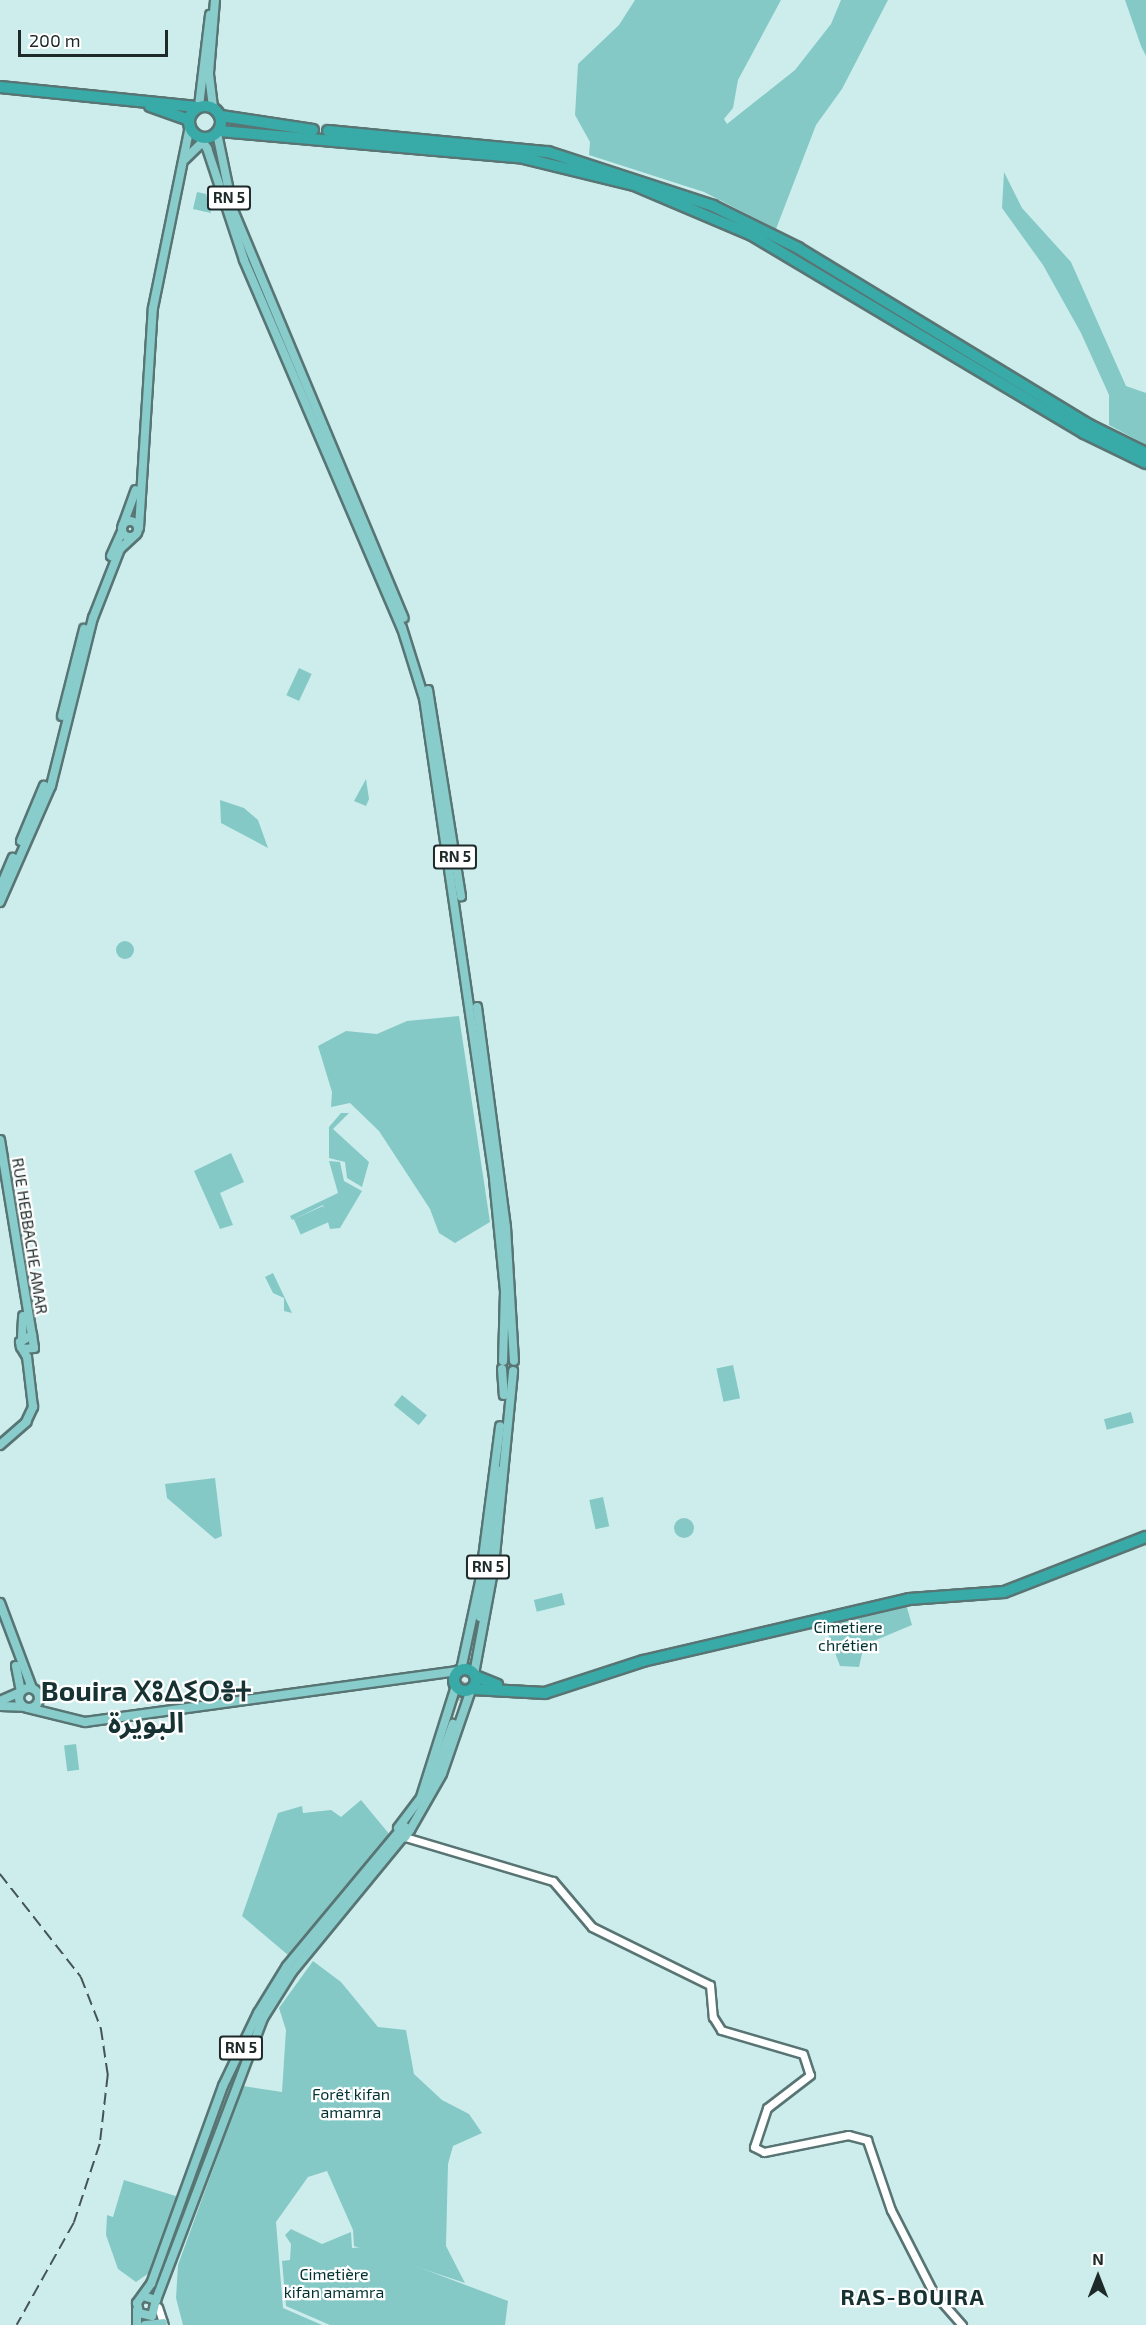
<!DOCTYPE html>
<meta charset="utf-8">
<style>
body{margin:0}
#map{position:relative;width:1146px;height:2325px;overflow:hidden;background:#cdedec;font-family:"Exo 2","Noto Sans Arabic","Noto Sans Tifinagh",sans-serif}
div>[style]{position:absolute}
.green>*{inset:0;background:#85c9c7;transform-origin:0 0}
.round{border-radius:50%}
.major-tunnel>*{height:8px;margin-top:-4px;transform-origin:0;background:repeating-linear-gradient(90deg,#aac6c5 0 8px,transparent 0 12px)}
.roads{filter:drop-shadow(2px 0 #587574) drop-shadow(-2px 0 #587574) drop-shadow(0 2px #587574) drop-shadow(0 -2px #587574)}
.minor>*{height:7px;margin:-3.5px;padding:0 3.5px;transform-origin:3.5px;border-radius:3.5px;background:#fff}
.major>*{height:8px;margin:-4px;padding:0 4px;transform-origin:4px;border-radius:4px;background:#88cdcb}
.major>.ring{margin:-4px;padding:0;box-sizing:content-box;background:none;border:8px solid #88cdcb;border-radius:50%}
.highway>*{height:10px;margin:-5px;padding:0 5px;transform-origin:5px;border-radius:5px;background:#38aba9}
.highway>.ring{margin:-5px;padding:0;box-sizing:content-box;background:none;border:10px solid #38aba9;border-radius:50%}
.rail>*{height:1.5px;margin-top:-0.75px;transform-origin:0;background:repeating-linear-gradient(90deg,#455555 0 12px,transparent 0 18px)}
span{translate:-50% -50%;white-space:nowrap;text-align:center;line-height:1.15;-webkit-text-stroke:4.5px #fff;paint-order:stroke}
.shield-label span{padding:2px 4px;background:#fff;border:2px solid;border-radius:4px;-webkit-text-stroke-width:0}
.shield-label{font-size:15px;color:#1e2a2a;font-weight:700}
.street-label{font-size:16px;color:#1e2a2a}
.park-label{font-size:16px;color:#003332}
.district-label{font-size:22px;color:#173232;font-weight:700;letter-spacing:1.5px}
.town-label{font-size:28px;color:#173232;font-weight:700}
.north{position:absolute;left:1068px;top:2247px;width:60px;height:60px;-webkit-text-stroke:4px #fff;paint-order:stroke;rotate:0deg;font-size:16px;font-weight:700;line-height:24px;text-align:center;color:#1e2a2a}
.north::after{content:'';display:block;margin:auto;width:21px;height:27px;background:#1e2a2a;clip-path:polygon(50% 0,100% 100%,50% 72%,0 100%)}
.scale{position:absolute;left:18px;top:30px;width:150px;height:27px;box-sizing:border-box;border:3px solid #1e2a2a;border-top:0;padding-left:8px;font-size:18px;line-height:21px;white-space:nowrap;color:#1e2a2a;-webkit-text-stroke:4px #fff;paint-order:stroke}
</style>
<div id="map">
<div class="green">
<div style="clip-path:polygon(635px 0,781px 0,738px 80px,733px 108px,724px 119px,727px 124px,795px 70px,831px 24px,841px 0,888px 0,842px 89px,816px 125px,776px 229px,704px 192px,589px 155px,590px 142px,575px 115px,578px 64px,619px 25px)"></div>
<div style="clip-path:polygon(1125px 0,1146px 0,1146px 56px,1141px 46px)"></div>
<div style="clip-path:polygon(1004px 172px,1022px 208px,1071px 262px,1126px 386px,1146px 393px,1146px 445px,1109px 425px,1109px 395px,1081px 333px,1043px 265px,1002px 208px)"></div>
<div style="clip-path:polygon(197px 192px,206px 194px,211px 213px,193px 209px)"></div>
<div style="left:299px;top:668px;width:14px;height:30px;rotate:25deg"></div>
<div style="clip-path:polygon(366px 779px,369px 799px,366px 806px,354px 801px)"></div>
<div style="clip-path:polygon(220px 800px,244px 808px,258px 820px,268px 848px,221px 823px)"></div>
<div class="round" style="left:116px;top:941px;width:18px;height:18px"></div>
<div style="clip-path:polygon(459px 1016px,490px 1222px,455px 1243px,439px 1233px,430px 1209px,379px 1131px,350px 1103px,331px 1107px,332px 1092px,318px 1046px,346px 1031px,377px 1034px,407px 1021px)"></div>
<div style="clip-path:polygon(341px 1113px,349px 1113px,333px 1129px,369px 1162px,362px 1187px,347px 1178px,345px 1162px,329px 1158px,329px 1127px)"></div>
<div style="clip-path:polygon(231px 1153px,244px 1182px,220px 1193px,233px 1225px,220px 1229px,194px 1171px)"></div>
<div style="clip-path:polygon(329px 1161px,340px 1162px,344px 1181px,362px 1191px,340px 1228px,330px 1229px,323px 1205px,292px 1220px,290px 1216px,338px 1193px)"></div>
<div style="left:323px;top:1206px;width:17px;height:32px;rotate:66deg"></div>
<div style="clip-path:polygon(273px 1273px,292px 1313px,284px 1311px,284px 1298px,273px 1293px,265px 1277px)"></div>
<div style="left:733px;top:1365px;width:34px;height:17px;rotate:78deg"></div>
<div style="left:402px;top:1395px;width:32px;height:13px;rotate:39deg"></div>
<div style="left:1131px;top:1412px;width:11px;height:28px;rotate:75deg"></div>
<div style="clip-path:polygon(215px 1478px,222px 1536px,215px 1539px,167px 1498px,165px 1484px)"></div>
<div style="left:603px;top:1497px;width:30px;height:14px;rotate:78deg"></div>
<div class="round" style="left:674px;top:1518px;width:20px;height:20px"></div>
<div style="left:562px;top:1593px;width:12px;height:29px;rotate:76deg"></div>
<div style="clip-path:polygon(906px 1604px,912px 1625px,864px 1645px,859px 1667px,840px 1666px,824px 1623px)"></div>
<div style="left:76px;top:1744px;width:26px;height:12px;rotate:83deg"></div>
<div style="clip-path:polygon(361px 1800px,390px 1835px,288px 1955px,242px 1916px,278px 1813px,302px 1806px,303px 1813px,331px 1810px,341px 1817px)"></div>
<div style="clip-path:polygon(313px 1961px,341px 1982px,378px 2027px,406px 2030px,414px 2074px,442px 2100px,469px 2114px,482px 2133px,453px 2146px,448px 2164px,446px 2246px,465px 2283px,354px 2246px,353px 2230px,327px 2171px,308px 2177px,276px 2222px,283px 2308px,322px 2325px,183px 2325px,176px 2298px,178px 2265px,243px 2086px,282px 2092px,286px 2030px,279px 2008px)"></div>
<div style="clip-path:polygon(124px 2180px,179px 2197px,149px 2273px,136px 2282px,118px 2269px,106px 2235px,107px 2215px,113px 2217px)"></div>
<div style="clip-path:polygon(291px 2229px,322px 2244px,351px 2232px,352px 2248px,365px 2247px,508px 2301px,505px 2325px,330px 2325px,286px 2306px,282px 2261px,290px 2260px,291px 2244px,285px 2235px)"></div>
</div>
<div class="major-tunnel">
<div style="left:460px;top:1701px;width:44px;rotate:-76.9deg"></div>
</div>
<div class="roads">
<div class="minor">
<div style="left:405px;top:1837px;width:154px;rotate:16.6deg"></div>
<div style="left:553px;top:1881px;width:60px;rotate:49.7deg"></div>
<div style="left:592px;top:1927px;width:131px;rotate:26.2deg"></div>
<div style="left:710px;top:1985px;width:32px;rotate:85deg"></div>
<div style="left:713px;top:2017px;width:15px;rotate:58deg"></div>
<div style="left:721px;top:2030px;width:85px;rotate:16.3deg"></div>
<div style="left:803px;top:2054px;width:22px;rotate:72deg"></div>
<div style="left:810px;top:2075px;width:54px;rotate:142.5deg"></div>
<div style="left:767px;top:2108px;width:41px;rotate:108.4deg"></div>
<div style="left:754px;top:2147px;width:11px;rotate:27deg"></div>
<div style="left:764px;top:2152px;width:86px;rotate:-11.4deg"></div>
<div style="left:848px;top:2135px;width:20px;rotate:15deg"></div>
<div style="left:867px;top:2140px;width:74px;rotate:71.1deg"></div>
<div style="left:891px;top:2210px;width:92px;rotate:62.9deg"></div>
<div style="left:933px;top:2292px;width:44px;rotate:48.7deg"></div>
<div style="left:158px;top:2307px;width:19px;rotate:72deg"></div>
</div>
<div class="major">
<div style="left:199px;top:106px;width:92px;rotate:-83.1deg"></div>
<div style="left:213px;top:107px;width:34px;rotate:-97deg"></div>
<div style="left:209px;top:73px;width:73px;rotate:-85.3deg"></div>
<div style="left:217px;top:133px;width:79px;rotate:78.3deg"></div>
<div style="left:233px;top:210px;width:442px;rotate:67.3deg"></div>
<div style="left:199px;top:137px;width:14px;rotate:54deg"></div>
<div style="left:207px;top:148px;width:118px;rotate:71.7deg"></div>
<div style="left:244px;top:260px;width:400px;rotate:66.8deg"></div>
<div style="left:402px;top:628px;width:73px;rotate:72.6deg"></div>
<div style="left:424px;top:698px;width:486px;rotate:81.7deg"></div>
<div style="left:494px;top:1179px;width:113px;rotate:84.4deg"></div>
<div style="left:505px;top:1291px;width:70px;rotate:91.6deg"></div>
<div style="left:185px;top:159px;width:29px;rotate:-44deg"></div>
<div class="ring" style="left:122px;top:521px;width:8px;height:8px"></div>
<div style="left:123px;top:525px;width:37px;rotate:-70deg"></div>
<div style="left:139px;top:528px;width:220px;rotate:-86.4deg"></div>
<div style="left:153px;top:308px;width:186px;rotate:-78.5deg"></div>
<div style="left:111px;top:556px;width:27px;rotate:-66deg"></div>
<div style="left:428px;top:690px;width:209px;rotate:80.9deg"></div>
<div style="left:62px;top:716px;width:90px;rotate:-75.8deg"></div>
<div style="left:21px;top:841px;width:60px;rotate:-67.3deg"></div>
<div style="left:0;top:888px;width:33px;rotate:-67deg"></div>
<div style="left:0;top:902px;width:127px;rotate:-66.3deg"></div>
<div style="left:51px;top:786px;width:173px;rotate:-76deg"></div>
<div style="left:93px;top:618px;width:74px;rotate:-68.6deg"></div>
<div style="left:120px;top:549px;width:18px;rotate:-43deg"></div>
<div style="left:477px;top:1007px;width:222px;rotate:82.5deg"></div>
<div style="left:506px;top:1227px;width:134px;rotate:86.6deg"></div>
<div style="left:0;top:1140px;width:198px;rotate:80.7deg"></div>
<div style="left:22px;top:1337px;width:21px;rotate:-87deg"></div>
<div style="left:502px;top:1369px;width:26px;rotate:86deg"></div>
<div style="left:0;top:1445px;width:35px;rotate:-41deg"></div>
<div style="left:26px;top:1422px;width:17px;rotate:-65deg"></div>
<div style="left:33px;top:1407px;width:50px;rotate:-96.8deg"></div>
<div style="left:27px;top:1357px;width:12px;rotate:-121deg"></div>
<div style="left:21px;top:1347px;width:5px;rotate:-101deg"></div>
<div style="left:20px;top:1342px;width:14px;rotate:-30deg"></div>
<div style="left:32px;top:1335px;width:13px;rotate:81deg"></div>
<div style="left:34px;top:1348px;width:11px;rotate:175deg"></div>
<div style="left:0;top:1603px;width:91px;rotate:69.4deg"></div>
<div style="left:480px;top:1617px;width:148px;rotate:-81.9deg"></div>
<div style="left:16px;top:1666px;width:25px;rotate:79deg"></div>
<div style="left:461px;top:1670px;width:91px;rotate:-77.9deg"></div>
<div style="left:480px;top:1581px;width:156px;rotate:-82.6deg"></div>
<div style="left:474px;top:1674px;width:110px;rotate:-79.5deg"></div>
<div style="left:494px;top:1566px;width:196px;rotate:-84.4deg"></div>
<div class="ring" style="left:19px;top:1688px;width:12px;height:12px"></div>
<div style="left:0;top:1701px;width:22px;rotate:-24deg"></div>
<div style="left:0;top:1706px;width:23px;rotate:2deg"></div>
<div style="left:28px;top:1708px;width:59px;rotate:13.8deg"></div>
<div style="left:85px;top:1722px;width:376px;rotate:-7.8deg"></div>
<div style="left:426px;top:1799px;width:80px;rotate:-70.2deg"></div>
<div style="left:402px;top:1825px;width:9px;rotate:32deg"></div>
<div style="left:410px;top:1830px;width:9px;rotate:126deg"></div>
<div style="left:405px;top:1837px;width:11px;rotate:-128deg"></div>
<div style="left:398px;top:1828px;width:39px;rotate:-53deg"></div>
<div style="left:421px;top:1797px;width:116px;rotate:-72.5deg"></div>
<div style="left:410px;top:1830px;width:64px;rotate:-60.3deg"></div>
<div style="left:442px;top:1774px;width:89px;rotate:-71deg"></div>
<div style="left:143px;top:2296px;width:14px;rotate:17deg"></div>
<div style="left:156px;top:2300px;width:16px;rotate:104deg"></div>
<div style="left:152px;top:2316px;width:13px;rotate:-167deg"></div>
<div style="left:139px;top:2313px;width:10px;rotate:-101deg"></div>
<div style="left:137px;top:2303px;width:24px;rotate:-54deg"></div>
<div style="left:151px;top:2284px;width:211px;rotate:-70deg"></div>
<div style="left:223px;top:2086px;width:81px;rotate:-64.4deg"></div>
<div style="left:258px;top:2013px;width:55px;rotate:-58.3deg"></div>
<div style="left:287px;top:1966px;width:173px;rotate:-50.2deg"></div>
<div style="left:156px;top:2300px;width:302px;rotate:-69.2deg"></div>
<div style="left:263px;top:2018px;width:54px;rotate:-57.8deg"></div>
<div style="left:292px;top:1972px;width:175px;rotate:-50.6deg"></div>
<div style="left:137px;top:2325px;width:15px;rotate:-90deg"></div>
<div style="left:145px;top:2325px;width:18px;rotate:-6deg"></div>
</div>
<div class="highway">
<div style="left:0;top:87px;width:198px;rotate:5.8deg"></div>
<div class="ring" style="left:189px;top:106px;width:22px;height:22px"></div>
<div style="left:150px;top:106px;width:41px;rotate:19.7deg"></div>
<div style="left:221px;top:116px;width:93px;rotate:8.7deg"></div>
<div style="left:219px;top:131px;width:301px;rotate:5deg"></div>
<div style="left:519px;top:157px;width:118px;rotate:13.7deg"></div>
<div style="left:634px;top:185px;width:128px;rotate:23deg"></div>
<div style="left:752px;top:235px;width:387px;rotate:30.8deg"></div>
<div style="left:1084px;top:433px;width:69px;rotate:25.8deg"></div>
<div style="left:328px;top:131px;width:221px;rotate:5.5deg"></div>
<div style="left:548px;top:152px;width:174px;rotate:18.1deg"></div>
<div style="left:713px;top:206px;width:95px;rotate:26.3deg"></div>
<div style="left:798px;top:248px;width:341px;rotate:31.3deg"></div>
<div style="left:1089px;top:425px;width:64px;rotate:26.2deg"></div>
<div class="ring" style="left:454px;top:1669px;width:12px;height:12px"></div>
<div style="left:475px;top:1676px;width:24px;rotate:22deg"></div>
<div style="left:472px;top:1689px;width:73px;rotate:3.1deg"></div>
<div style="left:545px;top:1693px;width:103px;rotate:-18.1deg"></div>
<div style="left:643px;top:1661px;width:273px;rotate:-13.1deg"></div>
<div style="left:909px;top:1599px;width:95px;rotate:-4.2deg"></div>
<div style="left:1004px;top:1592px;width:152px;rotate:-21.2deg"></div>
</div>
</div>
<div class="rail">
<div style="left:0;top:1874px;width:131px;rotate:51.8deg"></div>
<div style="left:81px;top:1977px;width:55px;rotate:68.6deg"></div>
<div style="left:101px;top:2028px;width:48px;rotate:81.5deg"></div>
<div style="left:108px;top:2075px;width:69px;rotate:96.6deg"></div>
<div style="left:100px;top:2144px;width:83px;rotate:108.2deg"></div>
<div style="left:74px;top:2223px;width:117px;rotate:119.2deg"></div>
</div>
<div class="shield-label">
<span style="left:229px;top:198px">RN 5</span>
<span style="left:455px;top:857px">RN 5</span>
<span style="left:488px;top:1567px">RN 5</span>
<span style="left:241px;top:2048px">RN 5</span>
</div>
<div class="street-label">
<span style="left:30px;top:1236px;rotate:81deg">RUE HEBBACHE AMAR</span>
</div>
<div class="park-label">
<span style="left:848px;top:1636px">Cimetiere<br>chrétien</span>
<span style="left:351px;top:2103px">Forêt kifan<br>amamra</span>
<span style="left:334px;top:2283px">Cimetière<br>kifan amamra</span>
</div>
<div class="district-label">
<span style="left:913px;top:2297px">RAS-BOUIRA</span>
</div>
<div class="town-label">
<span style="left:146px;top:1706px">Bouira ⵝⵓⵠⵉⵔⴻⵜ<br>البويرة</span>
</div>
<div class="north">N</div>
<div class="scale">200 m</div>
</div>
